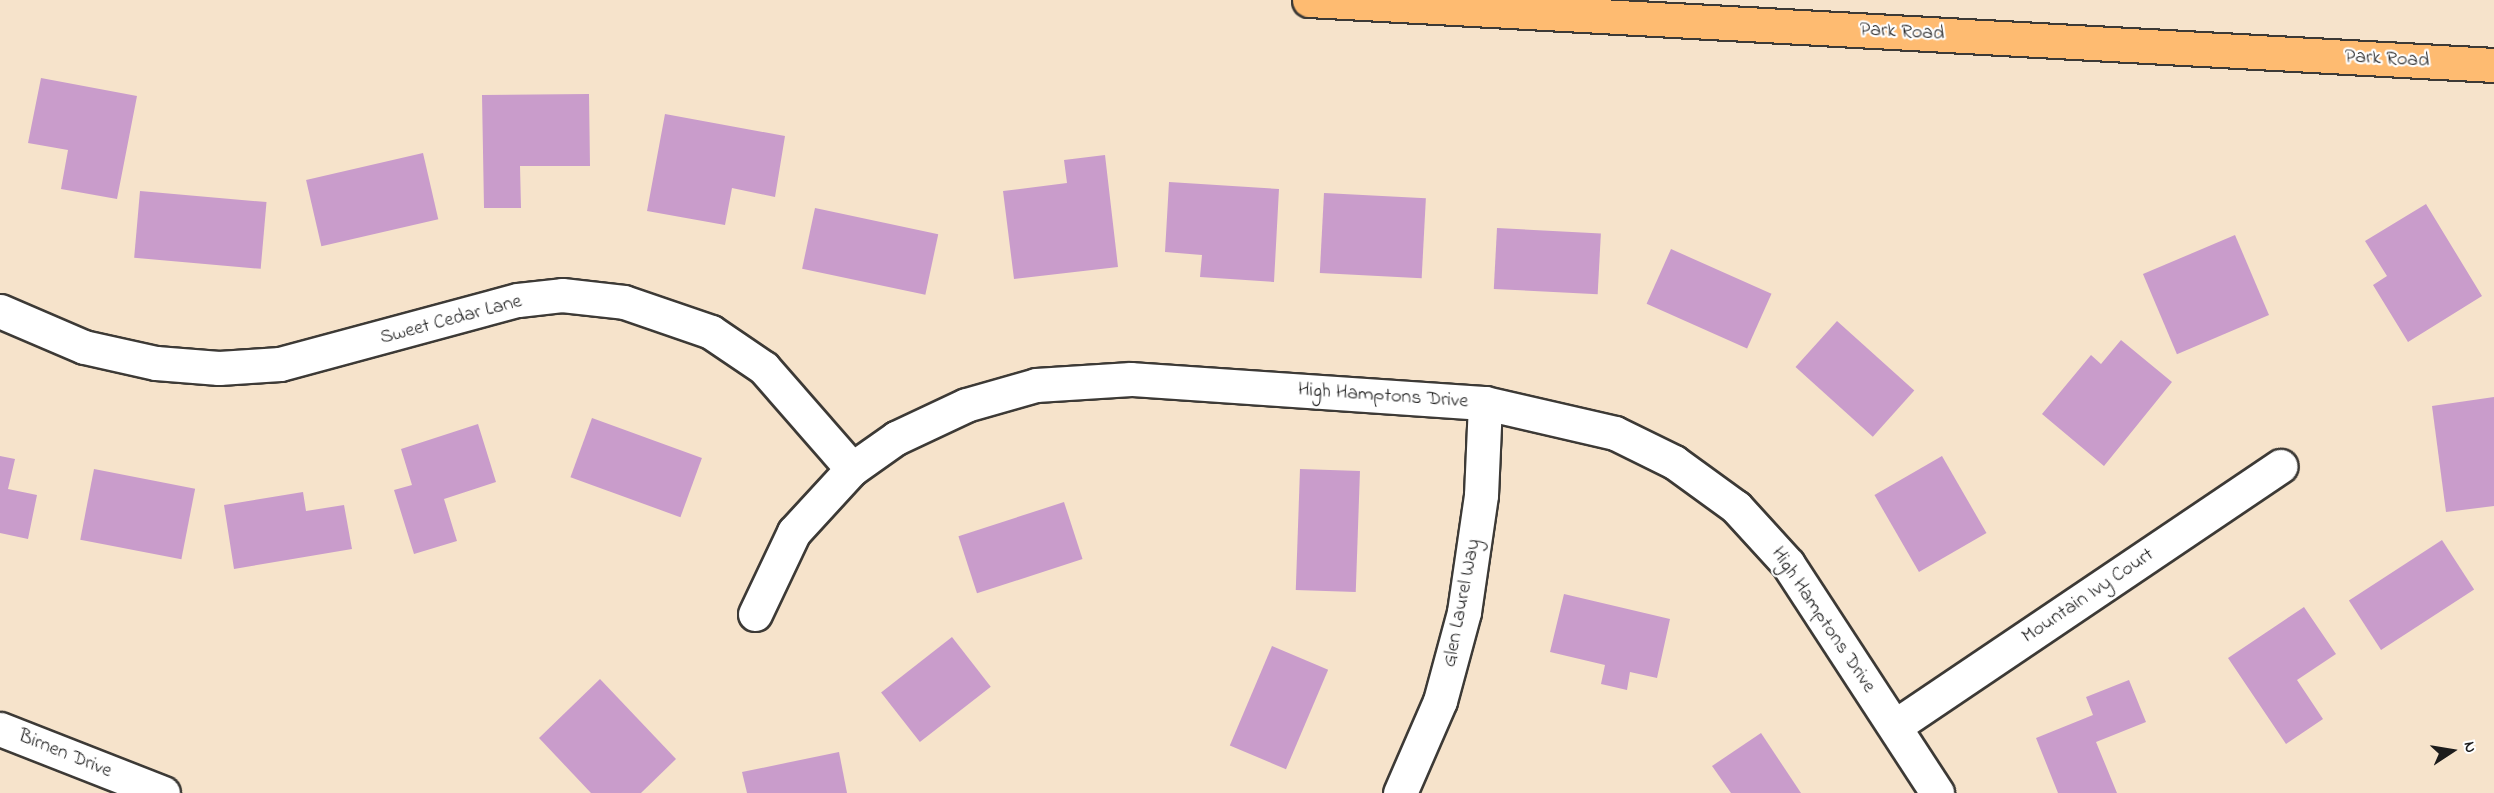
<!DOCTYPE html>
<style>
body{margin:0}
#map{position:relative;width:2494px;height:793px;overflow:hidden;background:#f6e3cb;font-family:"Indie Flower",sans-serif}
div>[style]{position:absolute}
.building>*{inset:0;background:#c99ccb;transform-origin:0 0}
.roads{filter:drop-shadow(2px 0 #3d3a36) drop-shadow(-2px 0 #3d3a36) drop-shadow(0 2px #3d3a36) drop-shadow(0 -2px #3d3a36)}
.minor>*{height:33px;margin:-16.5px;padding:0 16.5px;transform-origin:16.5px;border-radius:16.5px;background:#fff}
.major>*{height:33px;margin:-16.5px;padding:0 16.5px;transform-origin:16.5px;border-radius:16.5px;background:#febb71}
span{translate:-50% -50%;white-space:nowrap;text-align:center;line-height:1.15;-webkit-text-stroke:4.5px #fff;paint-order:stroke}
.street-label{font-size:20px;color:#1c1c1c}
.north{position:absolute;left:2422px;top:721px;width:60px;height:60px;-webkit-text-stroke:4px #fff;paint-order:stroke;rotate:78deg;font-size:16px;font-weight:700;line-height:24px;text-align:center;color:#1c1c1c}
.north::after{content:'';display:block;margin:auto;width:21px;height:27px;background:#1c1c1c;clip-path:polygon(50% 0,100% 100%,50% 72%,0 100%)}
</style>
<div id="map">
<div class="building">
<div style="clip-path:polygon(41px 78px,137px 96px,117px 199px,61px 189px,68px 150px,28px 143px)"></div>
<div style="clip-path:polygon(589px 94px,590px 166px,520px 166px,521px 208px,484px 208px,482px 95px)"></div>
<div style="clip-path:polygon(665px 114px,785px 136px,775px 197px,732px 188px,725px 225px,647px 211px)"></div>
<div style="left:423px;top:153px;width:68px;height:120px;rotate:77deg"></div>
<div style="clip-path:polygon(1105px 155px,1118px 267px,1014px 279px,1003px 191px,1067px 183px,1064px 160px)"></div>
<div style="clip-path:polygon(1169px 182px,1279px 189px,1274px 282px,1200px 277px,1202px 255px,1165px 252px)"></div>
<div style="left:140px;top:191px;width:127px;height:67px;rotate:5deg"></div>
<div style="left:1324px;top:193px;width:102px;height:80px;rotate:3deg"></div>
<div style="clip-path:polygon(2426px 204px,2482px 296px,2408px 342px,2373px 285px,2387px 276px,2365px 241px)"></div>
<div style="left:815px;top:208px;width:126px;height:62px;rotate:12deg"></div>
<div style="left:1497px;top:228px;width:104px;height:61px;rotate:3deg"></div>
<div style="left:2235px;top:235px;width:87px;height:100px;rotate:67deg"></div>
<div style="left:1671px;top:249px;width:110px;height:60px;rotate:24deg"></div>
<div style="left:1837px;top:321px;width:104px;height:62px;rotate:42deg"></div>
<div style="clip-path:polygon(2121px 340px,2172px 382px,2104px 466px,2042px 414px,2091px 355px,2101px 364px)"></div>
<div style="clip-path:polygon(2494px 397px,2494px 506px,2446px 512px,2432px 406px)"></div>
<div style="left:592px;top:418px;width:117px;height:63px;rotate:20deg"></div>
<div style="clip-path:polygon(478px 424px,496px 482px,444px 499px,457px 541px,414px 554px,394px 490px,412px 485px,401px 449px)"></div>
<div style="clip-path:polygon(0 456px,15px 459px,8px 489px,37px 495px,28px 539px,0 533px)"></div>
<div style="left:1942px;top:456px;width:89px;height:78px;rotate:60deg"></div>
<div style="left:94px;top:469px;width:103px;height:72px;rotate:11deg"></div>
<div style="left:1300px;top:469px;width:60px;height:121px;rotate:2deg"></div>
<div style="clip-path:polygon(303px 492px,306px 511px,344px 505px,352px 549px,234px 569px,224px 505px)"></div>
<div style="left:1064px;top:502px;width:60px;height:111px;rotate:72deg"></div>
<div style="left:2442px;top:540px;width:59px;height:111px;rotate:57deg"></div>
<div style="clip-path:polygon(1564px 594px,1670px 619px,1657px 678px,1630px 672px,1627px 690px,1601px 684px,1605px 665px,1550px 652px)"></div>
<div style="clip-path:polygon(2304px 607px,2336px 654px,2297px 680px,2323px 719px,2286px 744px,2228px 658px)"></div>
<div style="left:952px;top:637px;width:63px;height:90px;rotate:52deg"></div>
<div style="left:1272px;top:646px;width:61px;height:108px;rotate:23deg"></div>
<div style="clip-path:polygon(600px 679px,676px 759px,641px 793px,591px 793px,539px 738px)"></div>
<div style="clip-path:polygon(2129px 680px,2146px 722px,2096px 742px,2117px 793px,2058px 793px,2036px 738px,2093px 715px,2086px 697px)"></div>
<div style="clip-path:polygon(1761px 733px,1801px 793px,1731px 793px,1712px 766px)"></div>
<div style="clip-path:polygon(839px 752px,847px 793px,747px 793px,742px 772px)"></div>
</div>
<div class="roads">
<div class="minor">
<div style="left:0;top:311px;width:91px;rotate:23.2deg"></div>
<div style="left:84px;top:347px;width:74px;rotate:12.5deg"></div>
<div style="left:156px;top:363px;width:63px;rotate:4.5deg"></div>
<div style="left:219px;top:368px;width:61px;rotate:-3.8deg"></div>
<div style="left:280px;top:364px;width:246px;rotate:-15.1deg"></div>
<div style="left:518px;top:300px;width:44px;rotate:-6.5deg"></div>
<div style="left:562px;top:295px;width:62px;rotate:6.4deg"></div>
<div style="left:624px;top:302px;width:92px;rotate:19deg"></div>
<div style="left:711px;top:332px;width:64px;rotate:34.2deg"></div>
<div style="left:764px;top:368px;width:134px;rotate:48.9deg"></div>
<div style="left:755px;top:614px;width:91px;rotate:-64.6deg"></div>
<div style="left:794px;top:532px;width:86px;rotate:-47.4deg"></div>
<div style="left:852px;top:469px;width:54px;rotate:-35.2deg"></div>
<div style="left:896px;top:438px;width:77px;rotate:-25.2deg"></div>
<div style="left:966px;top:405px;width:73px;rotate:-15.9deg"></div>
<div style="left:1036px;top:385px;width:95px;rotate:-3.6deg"></div>
<div style="left:1131px;top:379px;width:355px;rotate:3.9deg"></div>
<div style="left:1485px;top:403px;width:133px;rotate:13deg"></div>
<div style="left:1615px;top:433px;width:66px;rotate:26.2deg"></div>
<div style="left:1674px;top:462px;width:77px;rotate:36deg"></div>
<div style="left:1736px;top:507px;width:77px;rotate:47.6deg"></div>
<div style="left:1788px;top:564px;width:273px;rotate:56.9deg"></div>
<div style="left:1895px;top:726px;width:465px;rotate:-34deg"></div>
<div style="left:0;top:729px;width:175px;rotate:21.4deg"></div>
<div style="left:1400px;top:793px;width:100px;rotate:-66.5deg"></div>
<div style="left:1440px;top:701px;width:92px;rotate:-74.9deg"></div>
<div style="left:1464px;top:612px;width:118px;rotate:-81.7deg"></div>
<div style="left:1481px;top:495px;width:92px;rotate:-87.5deg"></div>
</div>
<div class="major">
<div style="left:1309px;top:0;width:1187px;rotate:3.14deg"></div>
</div>
</div>
<div class="street-label">
<span style="left:1902px;top:32px;rotate:3deg">Park Road</span>
<span style="left:2387px;top:59px;rotate:3deg">Park Road</span>
<span style="left:451px;top:320px;rotate:-15deg">Sweet Cedar Lane</span>
<span style="left:1383px;top:396px;rotate:4deg">High Hamptons Drive</span>
<span style="left:2088px;top:596px;rotate:-34deg">Mountain Ivy Court</span>
<span style="left:1462px;top:603px;rotate:-79deg">Glen Laurel Way</span>
<span style="left:1823px;top:620px;rotate:56deg">High Hamptons Drive</span>
<span style="left:65px;top:754px;rotate:22deg">Birnen Drive</span>
</div>
<div class="north">N</div>
</div>
